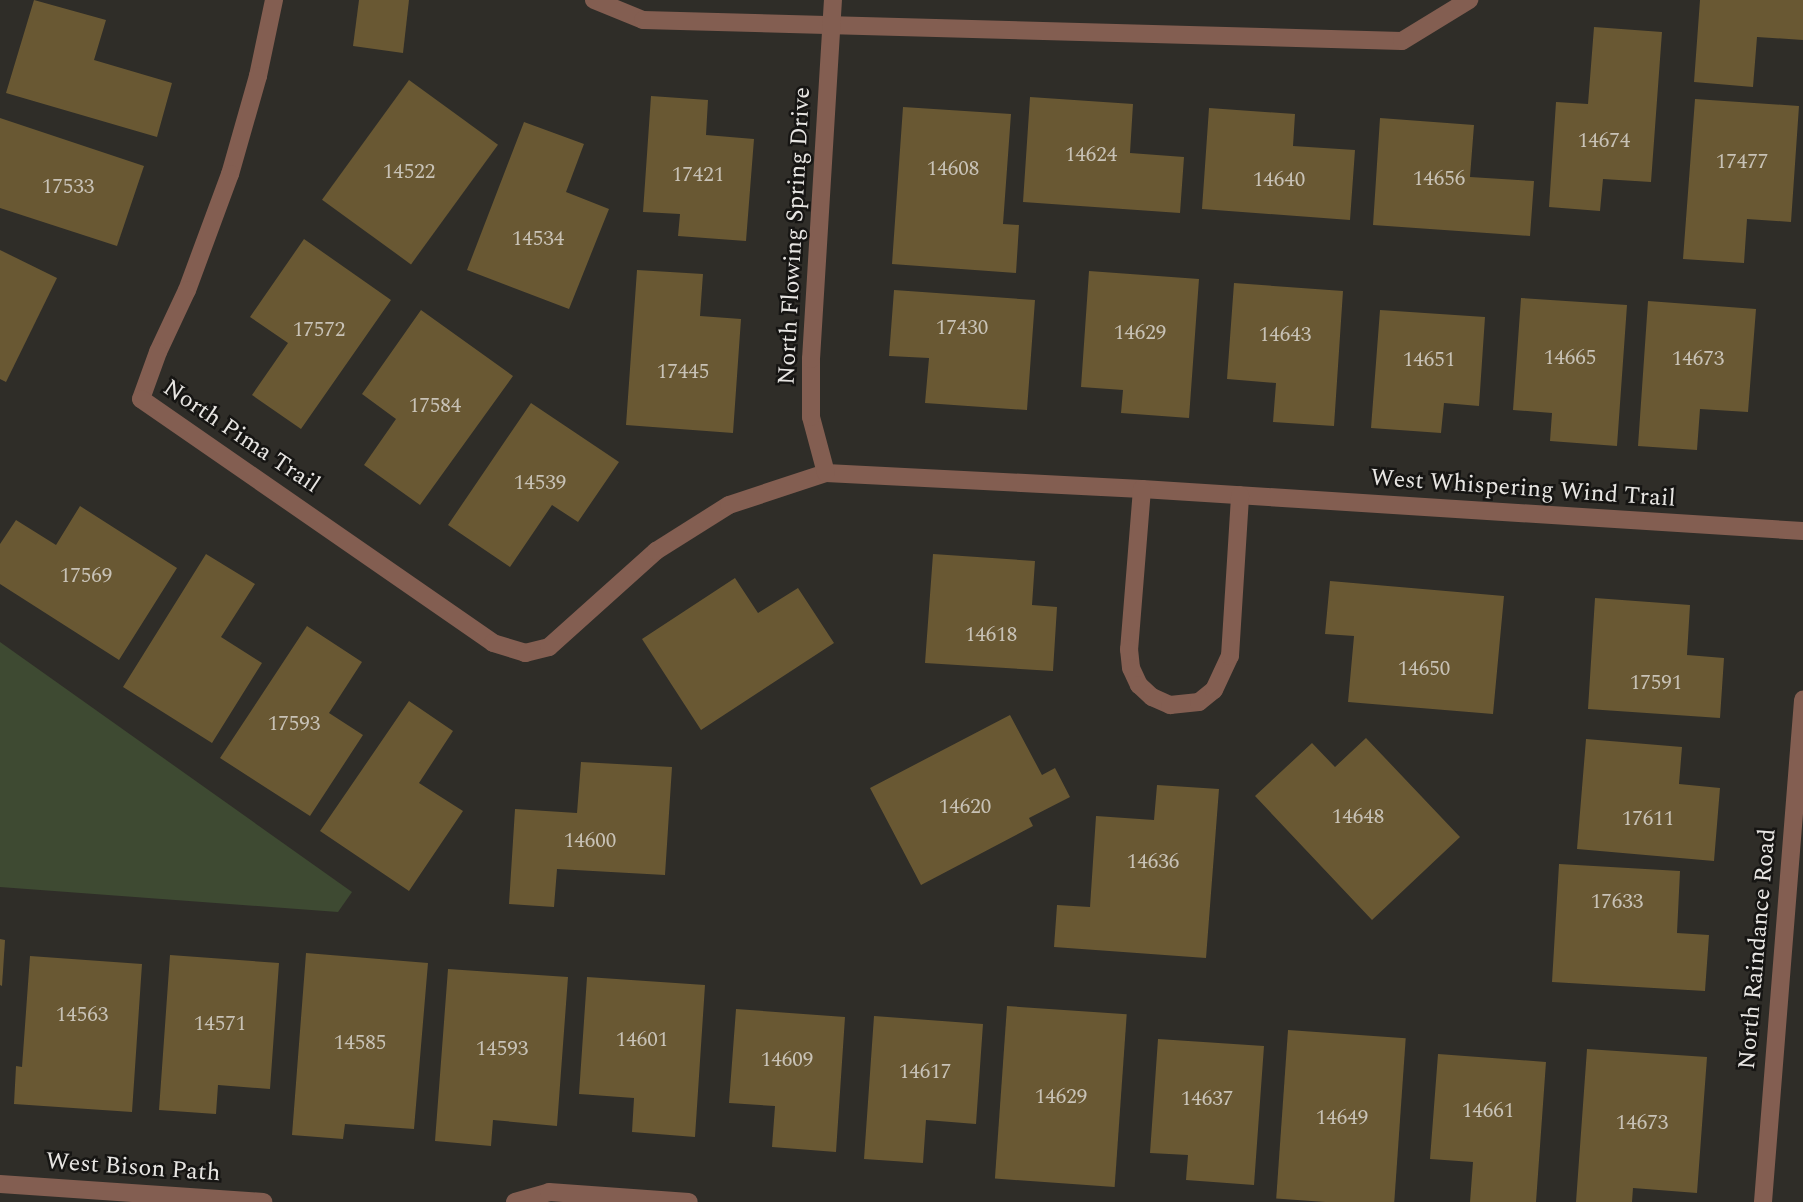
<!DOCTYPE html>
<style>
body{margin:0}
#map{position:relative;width:1803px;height:1202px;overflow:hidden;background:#2f2d28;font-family:Spectral,serif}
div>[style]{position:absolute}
.green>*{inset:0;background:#3e4a32}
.building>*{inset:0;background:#695833;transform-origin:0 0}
.minor>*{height:18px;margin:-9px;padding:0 9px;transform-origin:9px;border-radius:9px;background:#835e51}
span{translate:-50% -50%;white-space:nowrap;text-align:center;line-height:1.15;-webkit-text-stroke:5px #161513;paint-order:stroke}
.number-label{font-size:21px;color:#c8c2b6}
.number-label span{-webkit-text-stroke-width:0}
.street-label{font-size:24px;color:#e7e5e2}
</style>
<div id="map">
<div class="green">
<div style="clip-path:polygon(0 642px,352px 892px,338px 912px,0 887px)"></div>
</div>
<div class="building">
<div style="clip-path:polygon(34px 0,106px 20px,94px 60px,172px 83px,157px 137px,6px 93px)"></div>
<div style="clip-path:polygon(359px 0,409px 0,403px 53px,353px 46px)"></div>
<div style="clip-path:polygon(1700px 0,1803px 0,1803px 40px,1757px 37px,1753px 87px,1694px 82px)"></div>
<div style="clip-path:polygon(1594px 27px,1662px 32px,1651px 182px,1603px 179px,1600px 211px,1549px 207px,1556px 102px,1588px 104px)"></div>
<div style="left:409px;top:80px;width:110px;height:148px;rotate:36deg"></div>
<div style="clip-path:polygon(651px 96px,708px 100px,706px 135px,754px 139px,746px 241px,678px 236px,680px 214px,643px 212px)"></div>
<div style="clip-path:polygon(1030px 97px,1133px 104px,1130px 153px,1184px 157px,1180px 213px,1023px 202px)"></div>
<div style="clip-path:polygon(1695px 99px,1799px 106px,1791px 222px,1747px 219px,1744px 263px,1683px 259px)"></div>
<div style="clip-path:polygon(903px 107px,1011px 114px,1003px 224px,1019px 225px,1016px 273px,892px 264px)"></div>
<div style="clip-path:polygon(1209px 108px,1295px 114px,1293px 146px,1355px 150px,1350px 220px,1202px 209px)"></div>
<div style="clip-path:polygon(0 118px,144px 166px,117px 246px,0 208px)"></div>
<div style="clip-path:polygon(1380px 118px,1474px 125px,1470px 177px,1534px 181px,1530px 236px,1373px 225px)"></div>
<div style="clip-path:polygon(524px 122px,584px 144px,566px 192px,609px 209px,569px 309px,467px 270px)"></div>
<div style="clip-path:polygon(304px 239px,391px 300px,301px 429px,252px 395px,288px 343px,250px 317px)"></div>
<div style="clip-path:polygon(0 250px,57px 278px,6px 382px,0 379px)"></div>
<div style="clip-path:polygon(637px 270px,703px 274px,700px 316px,741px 319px,733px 433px,626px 425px)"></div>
<div style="clip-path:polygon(1089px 271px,1199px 279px,1189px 418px,1121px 413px,1123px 390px,1081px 387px)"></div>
<div style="clip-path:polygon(1234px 283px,1343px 291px,1334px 426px,1273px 422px,1276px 383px,1227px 379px)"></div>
<div style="clip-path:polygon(894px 290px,1035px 300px,1027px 410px,925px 403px,929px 358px,889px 356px)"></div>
<div style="clip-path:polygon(1521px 298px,1627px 305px,1617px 446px,1550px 441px,1552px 413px,1513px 410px)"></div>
<div style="clip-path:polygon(1648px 301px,1756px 309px,1748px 412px,1700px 409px,1697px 450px,1638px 446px)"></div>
<div style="clip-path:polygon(421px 310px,513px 376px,420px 505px,364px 465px,396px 419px,362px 394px)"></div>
<div style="clip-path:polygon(1380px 310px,1485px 317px,1479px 406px,1444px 403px,1441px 433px,1371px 428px)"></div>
<div style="clip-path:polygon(531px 403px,619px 462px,578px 522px,552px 505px,510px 567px,448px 525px)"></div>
<div style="clip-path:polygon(80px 506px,177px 568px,119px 660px,0 584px,0 544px,16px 520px,56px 545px)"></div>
<div style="clip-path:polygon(206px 554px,255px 584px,221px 637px,262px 663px,212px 743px,123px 687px)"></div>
<div style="clip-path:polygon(933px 554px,1035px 561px,1032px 605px,1057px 607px,1053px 671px,925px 663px)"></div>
<div style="clip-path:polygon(735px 578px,758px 613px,798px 588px,834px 643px,701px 730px,642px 639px)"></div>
<div style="clip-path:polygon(1330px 581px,1504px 596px,1493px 714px,1348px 702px,1354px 636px,1325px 634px)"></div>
<div style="clip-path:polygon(1595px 598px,1690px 605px,1687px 655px,1724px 658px,1720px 718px,1588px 709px)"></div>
<div style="clip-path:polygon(307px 626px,362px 662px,329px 713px,363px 735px,310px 816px,220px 758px)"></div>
<div style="clip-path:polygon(409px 701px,453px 731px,419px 783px,463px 811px,409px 891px,320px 831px)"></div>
<div style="clip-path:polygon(1010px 715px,1042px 775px,1055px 768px,1070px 797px,1029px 818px,1033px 826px,921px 885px,870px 788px)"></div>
<div style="clip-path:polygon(1366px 738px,1460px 837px,1372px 920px,1255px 796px,1312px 743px,1335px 767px)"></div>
<div style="clip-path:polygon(1586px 739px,1682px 747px,1679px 784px,1720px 788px,1714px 861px,1577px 849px)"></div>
<div style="clip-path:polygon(581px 762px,672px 767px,665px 875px,557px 869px,554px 907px,509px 904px,515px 809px,577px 813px)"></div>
<div style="clip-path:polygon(1157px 785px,1219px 789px,1206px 958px,1054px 947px,1057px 905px,1090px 907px,1096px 816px,1154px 820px)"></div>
<div style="clip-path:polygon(1559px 864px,1680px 871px,1677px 933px,1709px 935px,1705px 991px,1552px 982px)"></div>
<div style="clip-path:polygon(0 939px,5px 940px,2px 986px,0 985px)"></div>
<div style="clip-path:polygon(306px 953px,428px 963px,414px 1129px,345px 1124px,343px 1139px,292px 1135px)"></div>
<div style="clip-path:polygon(170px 955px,279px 963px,270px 1089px,218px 1085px,216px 1114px,159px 1110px)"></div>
<div style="clip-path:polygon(30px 956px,142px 964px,132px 1112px,14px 1104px,16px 1066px,22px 1067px)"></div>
<div style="clip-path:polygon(448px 969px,568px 977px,557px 1126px,493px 1120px,491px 1146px,435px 1141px)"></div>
<div style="clip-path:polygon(587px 977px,705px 985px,695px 1137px,632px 1132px,634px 1098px,579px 1094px)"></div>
<div style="left:1007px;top:1006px;width:120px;height:173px;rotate:4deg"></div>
<div style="clip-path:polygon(736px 1009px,845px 1017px,836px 1152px,772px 1147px,775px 1106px,729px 1103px)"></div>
<div style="clip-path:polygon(874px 1016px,983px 1024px,976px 1124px,926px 1120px,923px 1163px,864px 1159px)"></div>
<div style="left:1288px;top:1030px;width:118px;height:169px;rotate:4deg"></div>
<div style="clip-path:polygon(1158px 1039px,1264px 1046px,1254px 1185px,1186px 1180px,1188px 1155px,1150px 1153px)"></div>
<div style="clip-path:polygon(1587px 1049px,1707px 1057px,1697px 1193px,1633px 1188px,1632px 1202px,1576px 1202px)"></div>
<div style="clip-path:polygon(1438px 1054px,1546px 1062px,1536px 1202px,1470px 1202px,1473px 1162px,1430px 1159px)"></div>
</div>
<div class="minor">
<div style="left:274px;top:0;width:78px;rotate:101.9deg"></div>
<div style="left:258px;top:76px;width:102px;rotate:105.9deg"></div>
<div style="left:230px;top:174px;width:124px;rotate:110.3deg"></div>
<div style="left:187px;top:290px;width:68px;rotate:115.1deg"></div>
<div style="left:158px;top:352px;width:50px;rotate:109.9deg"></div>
<div style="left:141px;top:399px;width:428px;rotate:34.7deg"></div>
<div style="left:493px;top:643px;width:34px;rotate:17deg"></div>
<div style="left:525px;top:653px;width:25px;rotate:-14deg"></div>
<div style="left:549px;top:647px;width:144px;rotate:-41.9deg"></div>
<div style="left:656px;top:551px;width:86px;rotate:-32.2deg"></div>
<div style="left:729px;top:505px;width:102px;rotate:-18.3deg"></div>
<div style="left:826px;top:473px;width:316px;rotate:2.9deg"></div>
<div style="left:1142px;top:489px;width:662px;rotate:3.64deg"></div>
<div style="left:594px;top:0;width:53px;rotate:22.2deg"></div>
<div style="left:643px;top:20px;width:759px;rotate:1.58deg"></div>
<div style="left:1402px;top:41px;width:79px;rotate:-31.5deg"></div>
<div style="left:826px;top:473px;width:58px;rotate:-105deg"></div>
<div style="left:811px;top:417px;width:58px;rotate:-90deg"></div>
<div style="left:811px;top:359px;width:360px;rotate:-86.5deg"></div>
<div style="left:1142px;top:489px;width:161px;rotate:94.6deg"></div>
<div style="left:1129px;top:649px;width:19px;rotate:84deg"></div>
<div style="left:1131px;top:668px;width:19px;rotate:65deg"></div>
<div style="left:1139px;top:685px;width:18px;rotate:43deg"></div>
<div style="left:1152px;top:697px;width:20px;rotate:24deg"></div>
<div style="left:1170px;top:705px;width:29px;rotate:-6deg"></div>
<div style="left:1199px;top:702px;width:19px;rotate:-39deg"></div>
<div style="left:1214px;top:690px;width:38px;rotate:-65deg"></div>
<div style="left:1230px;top:656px;width:161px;rotate:-86.4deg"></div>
<div style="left:0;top:1184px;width:264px;rotate:3.9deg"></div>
<div style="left:515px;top:1202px;width:35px;rotate:-16deg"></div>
<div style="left:549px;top:1192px;width:140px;rotate:4.1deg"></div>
<div style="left:1763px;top:1202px;width:504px;rotate:-85.44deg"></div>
</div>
<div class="number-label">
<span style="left:1604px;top:141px">14674</span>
<span style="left:1091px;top:155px">14624</span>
<span style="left:1742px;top:162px">17477</span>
<span style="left:953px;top:169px">14608</span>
<span style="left:409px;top:172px">14522</span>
<span style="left:698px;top:175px">17421</span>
<span style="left:1439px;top:179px">14656</span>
<span style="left:1279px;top:180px">14640</span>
<span style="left:68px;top:187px">17533</span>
<span style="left:538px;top:239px">14534</span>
<span style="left:962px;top:328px">17430</span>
<span style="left:319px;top:330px">17572</span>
<span style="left:1140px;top:333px">14629</span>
<span style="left:1285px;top:335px">14643</span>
<span style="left:1570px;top:358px">14665</span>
<span style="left:1698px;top:359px">14673</span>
<span style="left:1429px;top:360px">14651</span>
<span style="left:683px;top:372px">17445</span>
<span style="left:435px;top:406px">17584</span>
<span style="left:540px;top:483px">14539</span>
<span style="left:86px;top:576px">17569</span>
<span style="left:991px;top:635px">14618</span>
<span style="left:1424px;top:669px">14650</span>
<span style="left:1656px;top:683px">17591</span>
<span style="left:294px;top:724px">17593</span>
<span style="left:965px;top:807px">14620</span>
<span style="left:1358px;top:817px">14648</span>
<span style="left:1648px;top:819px">17611</span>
<span style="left:590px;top:841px">14600</span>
<span style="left:1153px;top:862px">14636</span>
<span style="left:1617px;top:902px">17633</span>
<span style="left:82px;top:1015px">14563</span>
<span style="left:220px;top:1024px">14571</span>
<span style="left:642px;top:1040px">14601</span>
<span style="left:360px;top:1043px">14585</span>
<span style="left:502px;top:1049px">14593</span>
<span style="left:787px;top:1060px">14609</span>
<span style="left:925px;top:1072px">14617</span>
<span style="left:1061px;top:1097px">14629</span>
<span style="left:1207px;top:1099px">14637</span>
<span style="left:1488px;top:1111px">14661</span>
<span style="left:1342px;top:1118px">14649</span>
<span style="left:1642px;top:1123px">14673</span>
</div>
<div class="street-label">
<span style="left:795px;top:236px;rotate:-87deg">North Flowing Spring Drive</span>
<span style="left:241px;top:437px;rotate:34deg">North Pima Trail</span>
<span style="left:1523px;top:489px;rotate:4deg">West Whispering Wind Trail</span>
<span style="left:1758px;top:949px;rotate:-85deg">North Raindance Road</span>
<span style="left:133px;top:1168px;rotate:4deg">West Bison Path</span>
</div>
</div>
